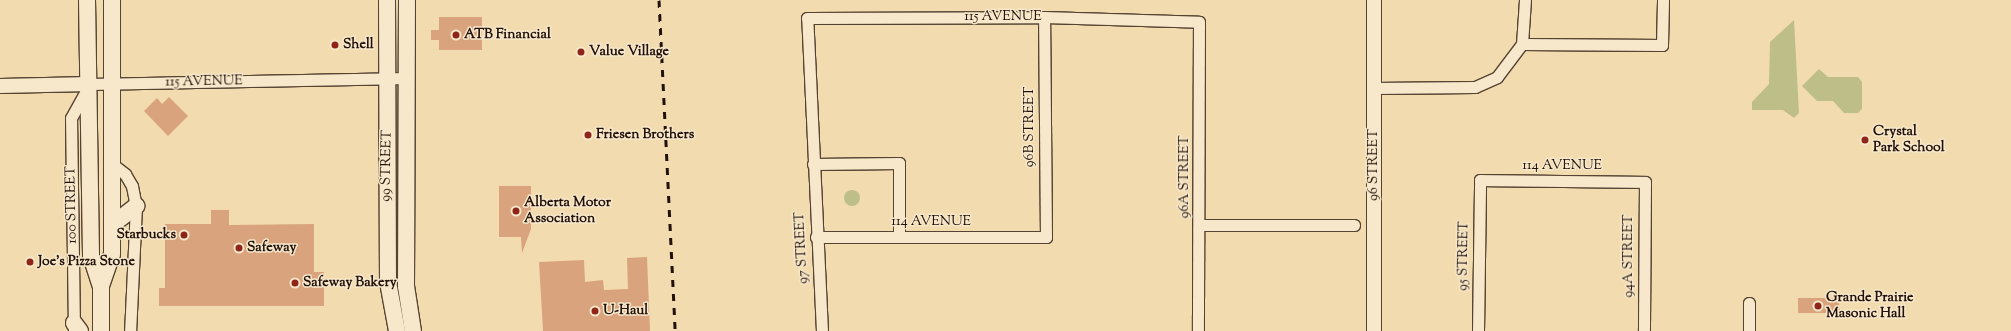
<!DOCTYPE html>
<style>
body{margin:0}
#map{position:relative;width:2011px;height:331px;overflow:hidden;background:#f2dbaf;font-family:"Sorts Mill Goudy",serif}
div>[style]{position:absolute}
.green>*{inset:0;background:#bebf88}
.round{border-radius:50%}
.building>*{inset:0;background:#d9a37e}
.roads{filter:drop-shadow(1px 0 #564432) drop-shadow(-1px 0 #564432) drop-shadow(0 1px #564432) drop-shadow(0 -1px #564432)}
.minor>*{height:11px;margin:-5.5px;padding:0 5.5px;transform-origin:5.5px;border-radius:5.5px;background:#f7e8cb}
.tertiary>*{height:14px;margin:-7px;padding:0 7px;transform-origin:7px;border-radius:7px;background:#f7e8cb}
.secondary>*{height:16px;margin:-8px;padding:0 8px;transform-origin:8px;border-radius:8px;background:#f7e8cb}
.rail>*{height:3px;margin-top:-1.5px;transform-origin:0;background:repeating-linear-gradient(90deg,#221109 0 7px,transparent 0 14px)}
.dots>*{width:11px;height:11px;translate:-50% -50%;box-sizing:border-box;border:2px solid #f7e8cb;border-radius:50%}
span{translate:-50% -50%;white-space:nowrap;text-align:center;line-height:1.15;-webkit-text-stroke:3px #f7e8cb;paint-order:stroke}
.street-label{font-size:14px;color:#221109}
.poi-label{font-size:14px;color:#221109;font-weight:700}
.left{translate:0 -50%;text-align:left}
.right{translate:-100% -50%;text-align:right}
</style>
<div id="map">
<div class="green">
<div style="clip-path:polygon(1794px 20px,1799px 113px,1794px 118px,1783px 110px,1752px 110px,1752px 102px,1769px 84px,1770px 42px)"></div>
<div style="clip-path:polygon(1819px 69px,1828px 77px,1858px 77px,1862px 82px,1862px 109px,1858px 113px,1844px 113px,1833px 101px,1817px 101px,1802px 86px)"></div>
<div class="round" style="left:844px;top:190px;width:16px;height:16px"></div>
</div>
<div class="building">
<div style="clip-path:polygon(439px 17px,482px 17px,482px 50px,439px 50px,439px 40px,431px 40px,431px 30px,439px 30px)"></div>
<div style="clip-path:polygon(169px 97px,188px 116px,168px 136px,144px 111px,157px 98px,162px 104px)"></div>
<div style="clip-path:polygon(499px 186px,531px 186px,531px 229px,522px 253px,521px 237px,499px 237px)"></div>
<div style="clip-path:polygon(211px 210px,229px 210px,229px 225px,314px 224px,314px 272px,324px 272px,324px 306px,159px 306px,159px 288px,165px 288px,165px 224px,211px 224px)"></div>
<div style="clip-path:polygon(647px 257px,650px 331px,543px 331px,539px 262px,584px 260px,585px 282px,603px 280px,604px 290px,628px 289px,627px 258px)"></div>
<div style="clip-path:polygon(1798px 298px,1838px 298px,1840px 310px,1838px 313px,1798px 313px)"></div>
</div>
<div class="roads">
<div class="minor">
<div style="left:1522px;top:44px;width:140px;rotate:0.4deg"></div>
<div style="left:1662px;top:45px;width:45px;rotate:-88.7deg"></div>
<div style="left:1374px;top:88px;width:101px;rotate:-0.6deg"></div>
<div style="left:1475px;top:87px;width:24px;rotate:-24deg"></div>
<div style="left:1497px;top:77px;width:41px;rotate:-52.9deg"></div>
<div style="left:1522px;top:44px;width:44px;rotate:-86.1deg"></div>
<div style="left:111px;top:163px;width:18px;rotate:38deg"></div>
<div style="left:125px;top:174px;width:14px;rotate:60deg"></div>
<div style="left:132px;top:186px;width:20px;rotate:79deg"></div>
<div style="left:136px;top:206px;width:125px;rotate:92.7deg"></div>
<div style="left:813px;top:164px;width:86px;rotate:-0.7deg"></div>
<div style="left:899px;top:163px;width:74px;rotate:90deg"></div>
<div style="left:1200px;top:225px;width:154px"></div>
<div style="left:816px;top:237px;width:230px"></div>
<div style="left:1046px;top:237px;width:220px;rotate:-90.5deg"></div>
<div style="left:1749px;top:303px;width:28px;rotate:90deg"></div>
<div style="left:74px;top:330px;width:212px;rotate:-90.8deg"></div>
<div style="left:71px;top:118px;width:39px;rotate:-61deg"></div>
<div style="left:90px;top:84px;width:318px;rotate:-1.1deg"></div>
<div style="left:822px;top:331px;width:313px;rotate:-92.7deg"></div>
<div style="left:807px;top:18px;width:237px;rotate:-0.2deg"></div>
<div style="left:1044px;top:17px;width:155px;rotate:1.8deg"></div>
<div style="left:1199px;top:22px;width:309px;rotate:90.2deg"></div>
<div style="left:1478px;top:331px;width:151px;rotate:-89.2deg"></div>
<div style="left:1480px;top:180px;width:165px;rotate:0.7deg"></div>
<div style="left:1645px;top:182px;width:149px;rotate:90.4deg"></div>
</div>
<div class="tertiary">
<div style="left:0;top:86px;width:90px;rotate:-1.3deg"></div>
<div style="left:1374px;top:331px;width:331px;rotate:-90deg"></div>
</div>
<div class="secondary">
<div style="left:87px;top:0;width:256px;rotate:89.1deg"></div>
<div style="left:91px;top:256px;width:32px;rotate:72deg"></div>
<div style="left:101px;top:286px;width:45px;rotate:90deg"></div>
<div style="left:387px;top:0;width:282px;rotate:89.8deg"></div>
<div style="left:388px;top:282px;width:50px;rotate:79.6deg"></div>
<div style="left:407px;top:0;width:286px;rotate:90.2deg"></div>
<div style="left:406px;top:286px;width:46px;rotate:81.2deg"></div>
<div style="left:112px;top:225px;width:31px;rotate:-38deg"></div>
<div style="left:101px;top:286px;width:34px;rotate:-71deg"></div>
<div style="left:112px;top:254px;width:254px;rotate:-90deg"></div>
<div style="left:74px;top:323px;width:10px;rotate:53deg"></div>
</div>
</div>
<div class="rail">
<div style="left:659px;top:0;width:331px;rotate:87.2deg"></div>
</div>
<div class="dots">
<div style="left:456px;top:35px;background:#8f2418"></div>
<div style="left:335px;top:45px;background:#8f2418"></div>
<div style="left:581px;top:52px;background:#8f2418"></div>
<div style="left:588px;top:135px;background:#8f2418"></div>
<div style="left:1865px;top:140px;background:#8f2418"></div>
<div style="left:516px;top:211px;background:#8f2418"></div>
<div style="left:184px;top:235px;background:#8f2418"></div>
<div style="left:239px;top:248px;background:#8f2418"></div>
<div style="left:30px;top:262px;background:#8f2418"></div>
<div style="left:295px;top:283px;background:#8f2418"></div>
<div style="left:1818px;top:306px;background:#8f2418"></div>
<div style="left:595px;top:311px;background:#8f2418"></div>
</div>
<div class="street-label">
<span style="left:1003px;top:17px">115 AVENUE</span>
<span style="left:204px;top:82px;rotate:-1deg">115 AVENUE</span>
<span style="left:1030px;top:127px;rotate:-90deg">96B STREET</span>
<span style="left:1374px;top:165px;rotate:-90deg">96 STREET</span>
<span style="left:387px;top:166px;rotate:-89deg">99 STREET</span>
<span style="left:1562px;top:166px">114 AVENUE</span>
<span style="left:1185px;top:177px;rotate:-90deg">96A STREET</span>
<span style="left:72px;top:205px;rotate:-91deg">100 STREET</span>
<span style="left:931px;top:222px">114 AVENUE</span>
<span style="left:802px;top:248px;rotate:-93deg">97 STREET</span>
<span style="left:1464px;top:256px;rotate:-89deg">95 STREET</span>
<span style="left:1629px;top:256px;rotate:-90deg">94A STREET</span>
</div>
<div class="poi-label">
<span class="left" style="left:464px;top:35px">ATB Financial</span>
<span class="left" style="left:343px;top:45px">Shell</span>
<span class="left" style="left:589px;top:52px">Value Village</span>
<span class="left" style="left:1873px;top:140px">Crystal<br>Park School</span>
<span class="left" style="left:596px;top:135px">Friesen Brothers</span>
<span class="left" style="left:524px;top:211px">Alberta Motor<br>Association</span>
<span class="right" style="left:176px;top:235px">Starbucks</span>
<span class="left" style="left:247px;top:248px">Safeway</span>
<span class="left" style="left:38px;top:262px">Joe's Pizza Stone</span>
<span class="left" style="left:303px;top:283px">Safeway Bakery</span>
<span class="left" style="left:1826px;top:306px">Grande Prairie<br>Masonic Hall</span>
<span class="left" style="left:603px;top:311px">U-Haul</span>
</div>
</div>
